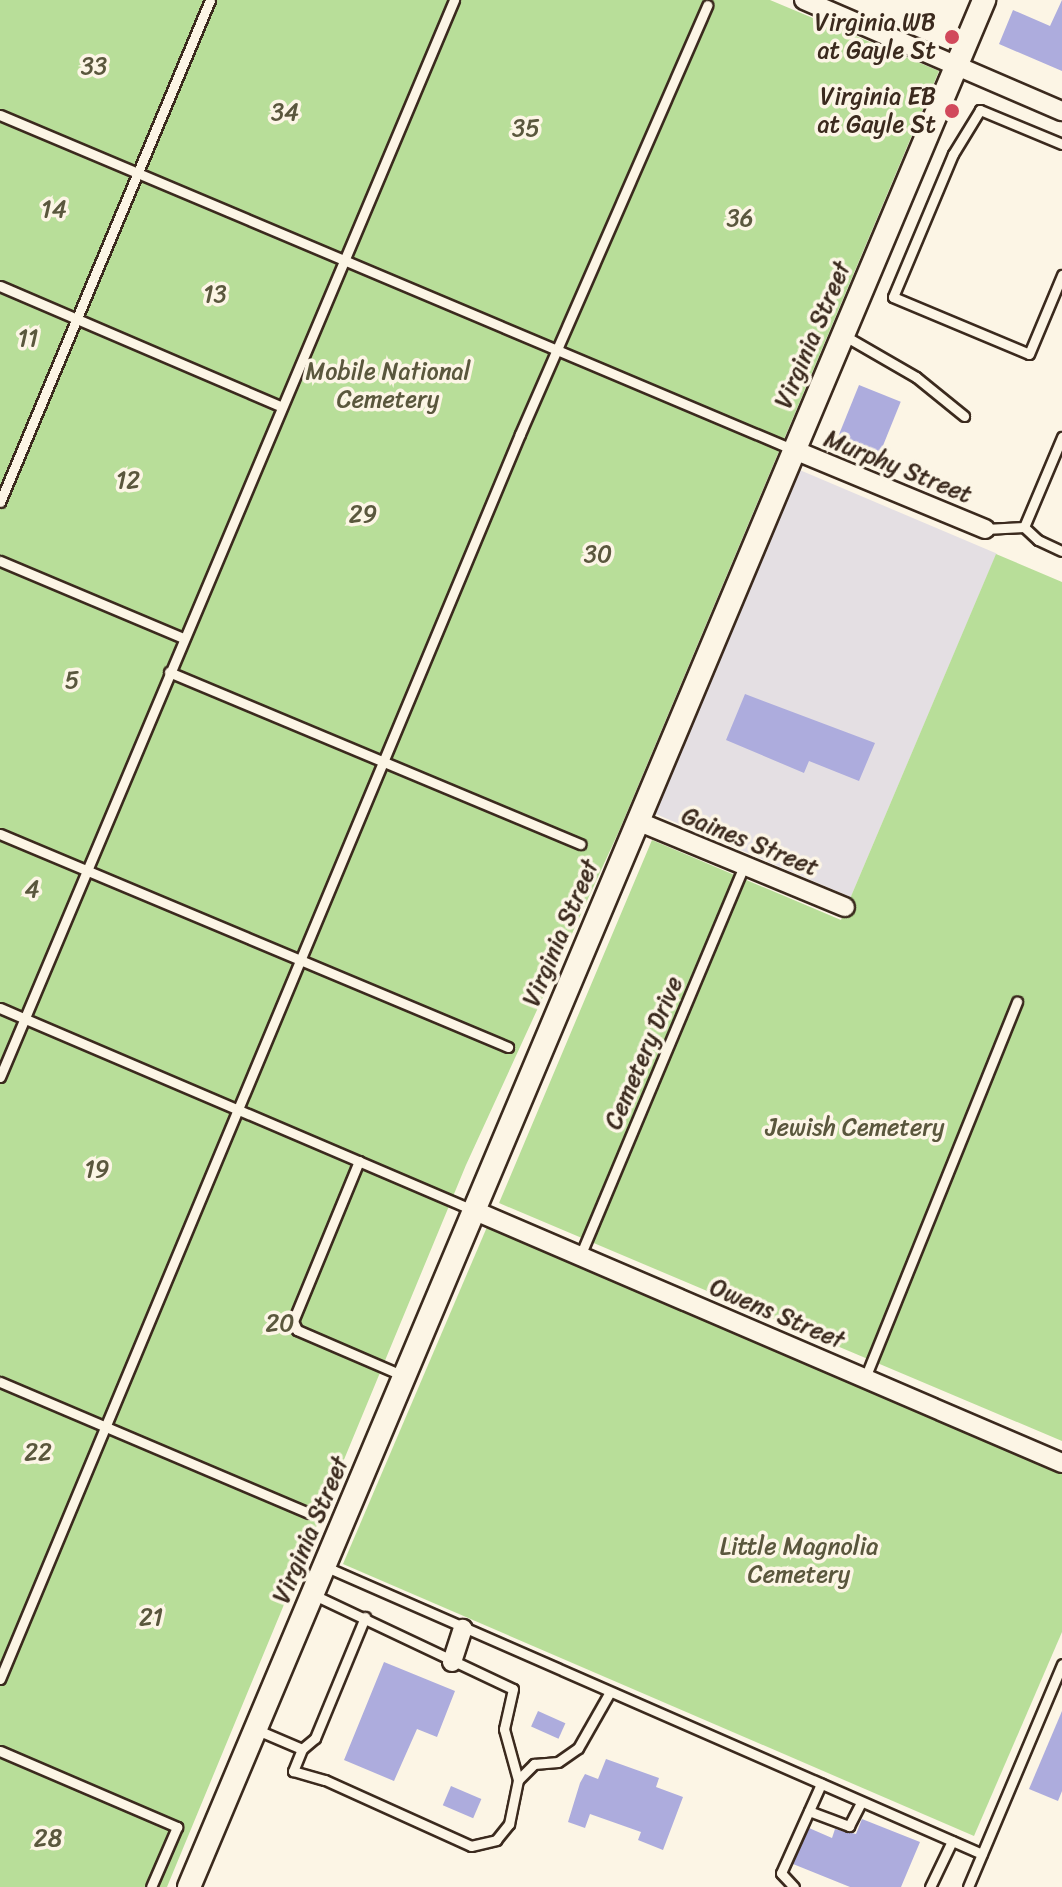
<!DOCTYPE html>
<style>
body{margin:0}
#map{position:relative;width:1062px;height:1887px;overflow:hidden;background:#fcf5e5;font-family:Sriracha,sans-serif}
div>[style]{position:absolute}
.built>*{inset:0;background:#e4dfe3;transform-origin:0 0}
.green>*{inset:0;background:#b8de99}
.building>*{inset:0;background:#adacdd;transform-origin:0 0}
.roads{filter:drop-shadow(2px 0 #3b2a1e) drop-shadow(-2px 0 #3b2a1e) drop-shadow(0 2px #3b2a1e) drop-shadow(0 -2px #3b2a1e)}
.service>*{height:9px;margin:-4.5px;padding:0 4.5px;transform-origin:4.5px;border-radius:4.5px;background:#fcf5e5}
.minor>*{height:18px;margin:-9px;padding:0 9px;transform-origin:9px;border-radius:9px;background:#fcf5e5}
.tertiary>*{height:22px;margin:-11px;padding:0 11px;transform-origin:11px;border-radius:11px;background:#fcf5e5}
.dots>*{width:22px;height:22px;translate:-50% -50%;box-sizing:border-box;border:4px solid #fcf5e5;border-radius:50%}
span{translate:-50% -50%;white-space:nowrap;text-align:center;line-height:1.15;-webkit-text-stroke:7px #fcf5e5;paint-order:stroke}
.poi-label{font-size:24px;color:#3b2a1e}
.right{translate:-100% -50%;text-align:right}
.park-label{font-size:24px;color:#5a573d}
.street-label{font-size:24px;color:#3b2a1e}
</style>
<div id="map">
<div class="built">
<div style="left:795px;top:468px;width:219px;height:373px;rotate:23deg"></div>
</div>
<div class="green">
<div style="clip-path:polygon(0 0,770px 0,939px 71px,619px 831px,466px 1165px,167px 1887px,0 1887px)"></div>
<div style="clip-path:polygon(996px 554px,1062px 582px,1062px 1441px,499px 1203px,652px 840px,841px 920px)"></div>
<div style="clip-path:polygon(487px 1227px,1062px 1474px,1062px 1632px,974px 1836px,343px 1564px)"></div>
</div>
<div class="building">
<div style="clip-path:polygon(1062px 0,1062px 71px,999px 44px,1013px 10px,1050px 26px)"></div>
<div style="left:859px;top:385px;width:45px;height:65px;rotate:22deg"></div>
<div style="clip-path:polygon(745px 694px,875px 743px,859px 781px,809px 761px,804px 773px,726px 740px)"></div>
<div style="clip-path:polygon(384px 1662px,455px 1691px,437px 1737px,417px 1729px,394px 1781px,344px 1760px)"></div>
<div style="left:538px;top:1711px;width:30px;height:17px;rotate:24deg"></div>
<div style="clip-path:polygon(1062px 1711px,1062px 1791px,1058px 1801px,1029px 1789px)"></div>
<div style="clip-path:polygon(606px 1759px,659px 1778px,656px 1787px,683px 1797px,663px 1850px,638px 1840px,641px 1832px,590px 1814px,585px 1828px,568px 1822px,580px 1783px,585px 1774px,598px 1779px)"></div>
<div style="left:451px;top:1786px;width:33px;height:21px;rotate:23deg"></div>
<div style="clip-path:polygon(862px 1819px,920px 1842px,901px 1887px,850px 1887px,793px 1864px,809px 1828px,832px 1838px,835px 1829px,856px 1834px)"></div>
</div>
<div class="roads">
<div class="service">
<div style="left:0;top:115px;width:860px;rotate:22.87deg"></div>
<div style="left:1062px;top:144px;width:89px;rotate:-157.5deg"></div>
<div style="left:980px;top:110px;width:52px;rotate:121.5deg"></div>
<div style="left:953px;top:154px;width:155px;rotate:112.8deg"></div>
<div style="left:893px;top:297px;width:147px;rotate:22.7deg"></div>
<div style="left:1029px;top:354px;width:86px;rotate:-67.3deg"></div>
<div style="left:0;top:286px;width:305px;rotate:23.2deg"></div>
<div style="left:845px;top:336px;width:82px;rotate:30deg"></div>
<div style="left:916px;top:377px;width:62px;rotate:39.1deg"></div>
<div style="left:0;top:502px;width:544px;rotate:-67.3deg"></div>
<div style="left:1024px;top:527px;width:98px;rotate:-67.1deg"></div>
<div style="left:985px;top:529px;width:39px;rotate:-3deg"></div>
<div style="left:1024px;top:527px;width:19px;rotate:43deg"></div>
<div style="left:1038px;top:540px;width:26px;rotate:25deg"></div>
<div style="left:0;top:561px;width:199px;rotate:22.8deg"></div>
<div style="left:169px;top:672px;width:446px;rotate:22.7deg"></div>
<div style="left:0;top:834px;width:551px;rotate:22.75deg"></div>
<div style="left:0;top:1008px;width:514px;rotate:23.13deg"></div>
<div style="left:0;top:1077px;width:1169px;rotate:-67.14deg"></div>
<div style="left:359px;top:1161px;width:173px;rotate:112.4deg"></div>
<div style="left:293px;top:1321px;width:10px;rotate:66deg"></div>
<div style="left:297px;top:1330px;width:116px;rotate:23.3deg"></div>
<div style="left:580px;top:1256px;width:424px;rotate:-67.2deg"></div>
<div style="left:865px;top:1378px;width:406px;rotate:-68deg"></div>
<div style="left:0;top:1382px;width:335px;rotate:23deg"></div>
<div style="left:324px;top:1566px;width:718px;rotate:23.64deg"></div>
<div style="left:312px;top:1594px;width:222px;rotate:25.3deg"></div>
<div style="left:513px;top:1689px;width:41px;rotate:102.7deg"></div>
<div style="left:504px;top:1729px;width:53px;rotate:74.6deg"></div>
<div style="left:0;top:1679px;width:1349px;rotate:-67.33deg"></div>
<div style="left:520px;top:434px;width:468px;rotate:-66.4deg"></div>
<div style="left:255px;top:1729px;width:51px;rotate:23.1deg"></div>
<div style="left:302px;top:1749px;width:24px;rotate:112deg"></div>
<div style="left:293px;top:1771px;width:33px;rotate:16deg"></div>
<div style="left:325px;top:1780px;width:160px;rotate:24.3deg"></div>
<div style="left:471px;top:1846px;width:26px;rotate:-13deg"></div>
<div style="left:496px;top:1840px;width:21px;rotate:-51deg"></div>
<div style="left:509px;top:1824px;width:45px;rotate:-78.4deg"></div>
<div style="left:518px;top:1780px;width:23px;rotate:-45deg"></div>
<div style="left:534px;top:1764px;width:24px;rotate:-5deg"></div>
<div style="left:558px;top:1762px;width:24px;rotate:-35deg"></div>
<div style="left:578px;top:1748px;width:64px;rotate:-60.3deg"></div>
<div style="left:302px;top:1749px;width:17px;rotate:-40deg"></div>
<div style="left:315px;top:1738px;width:131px;rotate:-67.5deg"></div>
<div style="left:0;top:1751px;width:193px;rotate:23.2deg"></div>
<div style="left:177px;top:1827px;width:65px;rotate:113.4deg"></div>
<div style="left:809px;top:1811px;width:43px;rotate:20.6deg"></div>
<div style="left:849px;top:1826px;width:27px;rotate:-63deg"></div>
<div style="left:794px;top:1887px;width:19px;rotate:-133deg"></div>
<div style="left:781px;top:1873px;width:98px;rotate:-65.8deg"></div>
<div style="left:930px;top:1887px;width:51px;rotate:-64.4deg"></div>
<div style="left:968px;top:1887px;width:242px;rotate:-67.1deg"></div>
</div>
<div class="minor">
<div style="left:804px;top:0;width:281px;rotate:23.3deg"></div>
<div style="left:792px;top:449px;width:209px;rotate:22.5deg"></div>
<div style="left:637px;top:821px;width:225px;rotate:22.5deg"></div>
<div style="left:473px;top:1210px;width:641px;rotate:23.25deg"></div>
<div style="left:452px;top:1662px;width:35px;rotate:-72deg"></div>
</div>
<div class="tertiary">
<div style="left:189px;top:1887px;width:2048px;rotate:-67.15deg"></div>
</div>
</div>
<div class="dots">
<div style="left:952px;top:37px;background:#d1495b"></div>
<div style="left:952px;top:111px;background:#d1495b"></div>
</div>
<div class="poi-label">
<span class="right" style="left:936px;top:37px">Virginia WB<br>at Gayle St</span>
<span class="right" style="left:936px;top:111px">Virginia EB<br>at Gayle St</span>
</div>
<div class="park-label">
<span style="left:94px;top:67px">33</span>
<span style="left:285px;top:113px">34</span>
<span style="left:526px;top:129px">35</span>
<span style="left:54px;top:210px">14</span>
<span style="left:740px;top:219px">36</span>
<span style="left:215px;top:295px">13</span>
<span style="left:28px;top:339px">11</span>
<span style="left:388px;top:386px">Mobile National<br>Cemetery</span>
<span style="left:128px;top:481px">12</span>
<span style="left:363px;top:515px">29</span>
<span style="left:598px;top:555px">30</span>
<span style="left:72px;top:681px">5</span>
<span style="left:32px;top:890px">4</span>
<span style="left:855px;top:1128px">Jewish Cemetery</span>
<span style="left:97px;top:1170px">19</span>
<span style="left:280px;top:1324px">20</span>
<span style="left:38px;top:1453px">22</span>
<span style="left:799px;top:1561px">Little Magnolia<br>Cemetery</span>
<span style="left:151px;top:1618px">21</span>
<span style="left:48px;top:1839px">28</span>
</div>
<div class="street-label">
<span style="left:813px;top:335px;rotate:-67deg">Virginia Street</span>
<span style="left:898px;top:467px;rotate:22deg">Murphy Street</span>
<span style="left:750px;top:842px;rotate:22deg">Gaines Street</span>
<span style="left:561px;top:933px;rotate:-67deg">Virginia Street</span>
<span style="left:644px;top:1053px;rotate:-67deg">Cemetery Drive</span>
<span style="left:777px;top:1314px;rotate:23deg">Owens Street</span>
<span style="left:311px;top:1530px;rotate:-67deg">Virginia Street</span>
</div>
</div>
